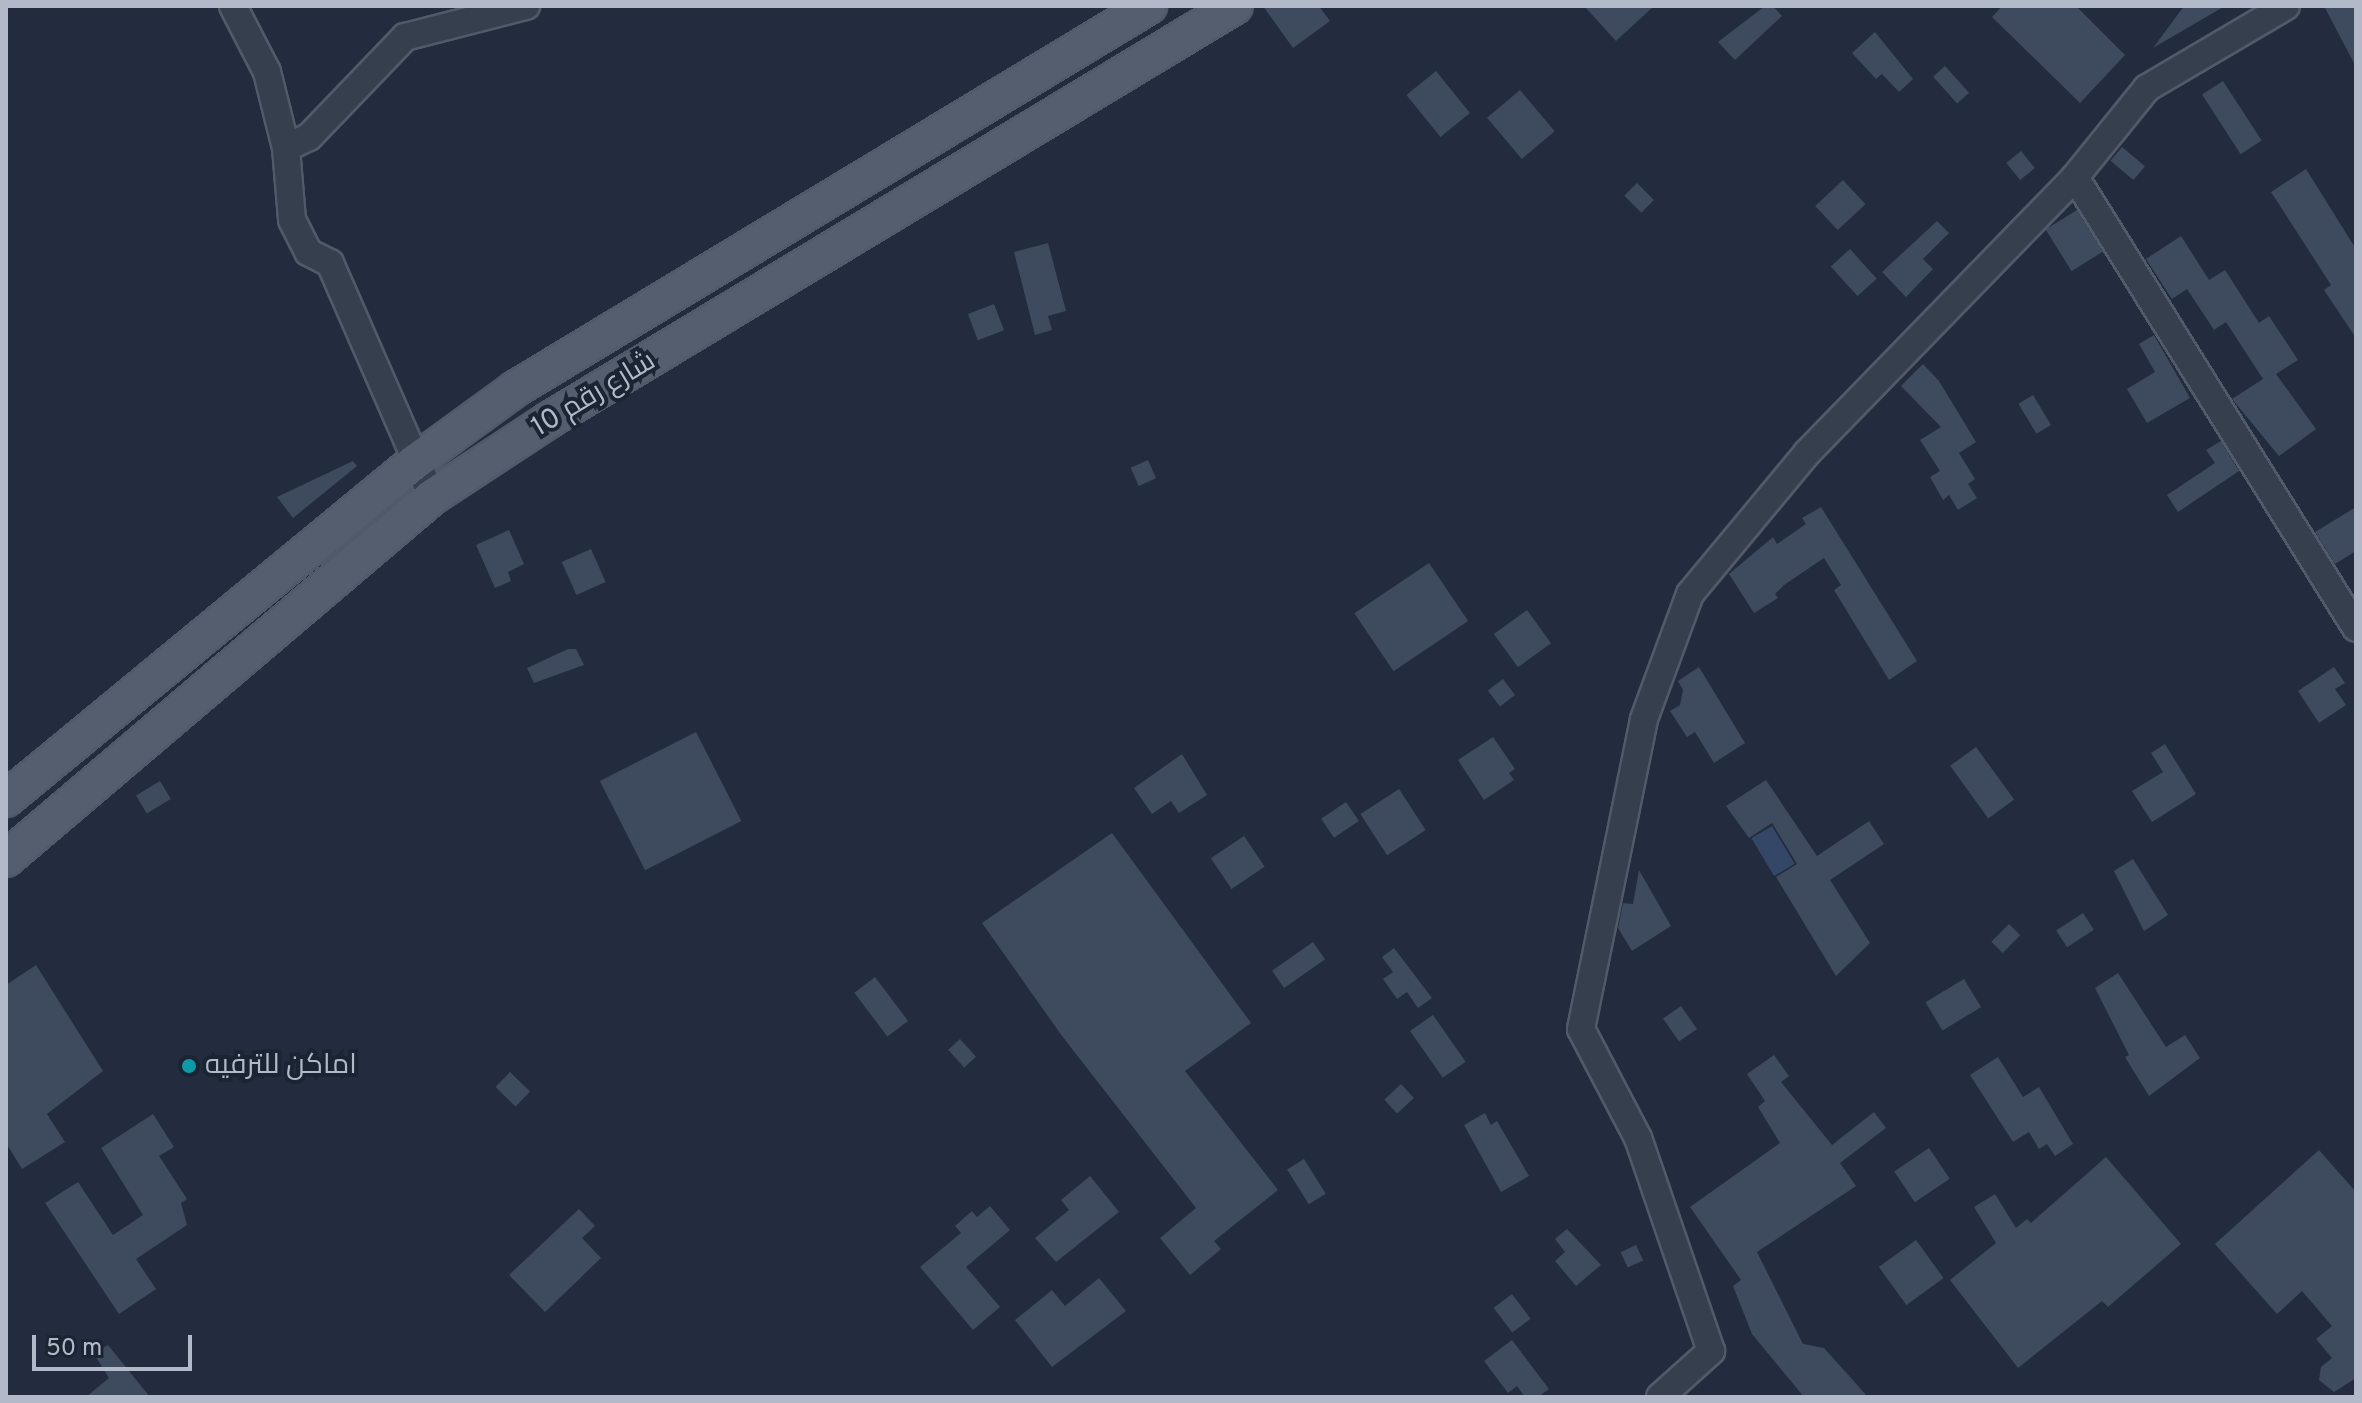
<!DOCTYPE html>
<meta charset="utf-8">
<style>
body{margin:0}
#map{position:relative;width:2362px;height:1403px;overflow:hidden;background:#222c3e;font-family:Overpass,Cairo,sans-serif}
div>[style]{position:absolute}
.water>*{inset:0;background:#354766;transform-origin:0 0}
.building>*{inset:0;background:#3e4a5d;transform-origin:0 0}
.roads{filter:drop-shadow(2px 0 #515a69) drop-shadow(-2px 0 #515a69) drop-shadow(0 2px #515a69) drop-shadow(0 -2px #515a69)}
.minor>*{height:26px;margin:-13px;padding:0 13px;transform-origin:13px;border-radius:13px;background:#363f4e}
.major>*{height:34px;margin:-17px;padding:0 17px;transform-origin:17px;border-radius:17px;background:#545e6e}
.dots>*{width:22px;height:22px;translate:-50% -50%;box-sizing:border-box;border:4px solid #1b2433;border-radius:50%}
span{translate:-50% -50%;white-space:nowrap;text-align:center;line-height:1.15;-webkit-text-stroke:8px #1b2433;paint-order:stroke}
.street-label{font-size:28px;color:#b2bac9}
.poi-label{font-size:28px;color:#b2bac9}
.left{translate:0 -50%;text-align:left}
.frame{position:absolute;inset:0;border:8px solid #b2bac9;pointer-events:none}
.scale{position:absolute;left:32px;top:1335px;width:160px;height:36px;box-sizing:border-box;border:4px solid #b2bac9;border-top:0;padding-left:10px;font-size:24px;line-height:28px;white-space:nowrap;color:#b2bac9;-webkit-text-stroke:6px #1b2433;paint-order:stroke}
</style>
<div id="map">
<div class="water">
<div style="left:1772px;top:826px;width:44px;height:24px;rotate:59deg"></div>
</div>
<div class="building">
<div style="clip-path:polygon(1263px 6px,1319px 6px,1330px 21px,1293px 48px)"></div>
<div style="clip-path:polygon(1584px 6px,1654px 6px,1616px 41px)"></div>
<div style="clip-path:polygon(1765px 6px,1773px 6px,1782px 16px,1735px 60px,1718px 42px)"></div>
<div style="clip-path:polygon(2002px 6px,2076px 6px,2125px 55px,2080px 103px,1992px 17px)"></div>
<div style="clip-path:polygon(2184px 6px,2225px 6px,2153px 48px)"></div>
<div style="clip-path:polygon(2324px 6px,2356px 6px,2356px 67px)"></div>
<div style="clip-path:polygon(1875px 32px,1913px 79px,1899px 92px,1882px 74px,1876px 79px,1852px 53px)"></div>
<div style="left:1945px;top:66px;width:36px;height:16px;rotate:48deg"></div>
<div style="left:1436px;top:71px;width:54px;height:38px;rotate:51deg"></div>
<div style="left:2223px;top:81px;width:71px;height:25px;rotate:57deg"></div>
<div style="left:1520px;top:90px;width:54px;height:43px;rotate:50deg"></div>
<div style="left:2122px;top:147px;width:30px;height:18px;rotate:40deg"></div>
<div style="left:2021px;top:151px;width:22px;height:19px;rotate:51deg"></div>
<div style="clip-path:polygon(2306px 169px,2356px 249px,2356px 338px,2324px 290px,2331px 285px,2271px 192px)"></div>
<div style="left:1843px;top:180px;width:33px;height:38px;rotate:47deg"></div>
<div style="left:1637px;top:183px;width:24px;height:18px;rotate:45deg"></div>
<div style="left:2077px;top:210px;width:49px;height:37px;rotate:58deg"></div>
<div style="clip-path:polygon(1937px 221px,1949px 233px,1923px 259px,1933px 269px,1906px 297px,1882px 272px)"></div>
<div style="clip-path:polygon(2181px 236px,2209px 280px,2225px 270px,2259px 323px,2269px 316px,2298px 360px,2276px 374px,2316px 429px,2279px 456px,2232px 399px,2263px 379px,2226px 322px,2214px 330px,2187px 289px,2172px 299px,2146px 259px)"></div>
<div style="clip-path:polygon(1048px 243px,1066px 311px,1048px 316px,1052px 330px,1035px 335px,1014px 252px)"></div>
<div style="left:1850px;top:249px;width:40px;height:26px;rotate:48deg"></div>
<div style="left:994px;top:304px;width:28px;height:28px;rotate:69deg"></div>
<div style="clip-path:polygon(2154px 335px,2190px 398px,2147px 423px,2127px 389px,2155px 372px,2139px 344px)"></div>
<div style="clip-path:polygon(1923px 364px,1939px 381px,1976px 442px,1959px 453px,1975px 479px,1968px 484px,1977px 498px,1958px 510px,1949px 495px,1943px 500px,1930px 477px,1940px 471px,1920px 440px,1941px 427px,1901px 386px)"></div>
<div style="left:2033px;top:395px;width:35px;height:17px;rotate:59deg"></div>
<div style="clip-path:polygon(2221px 441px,2239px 471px,2178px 512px,2167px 495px,2215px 463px,2206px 450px)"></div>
<div style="left:1148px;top:460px;width:20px;height:19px;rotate:66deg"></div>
<div style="clip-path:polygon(353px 461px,357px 466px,293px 518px,277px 497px)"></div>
<div style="clip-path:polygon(1821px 507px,1917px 661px,1889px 680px,1834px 590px,1841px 585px,1824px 558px,1784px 585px,1775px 594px,1778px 598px,1754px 613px,1729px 574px,1773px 537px,1777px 544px,1806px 524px,1802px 518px)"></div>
<div style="clip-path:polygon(2356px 507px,2356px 551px,2335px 564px,2315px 532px)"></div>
<div style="clip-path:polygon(509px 530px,524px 564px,508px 572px,511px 581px,495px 588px,476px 545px)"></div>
<div style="left:591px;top:549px;width:36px;height:32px;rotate:66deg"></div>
<div style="left:1429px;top:563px;width:70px;height:90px;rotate:56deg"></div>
<div style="left:1527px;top:610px;width:41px;height:41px;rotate:54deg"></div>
<div style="clip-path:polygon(568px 649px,576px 649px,584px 665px,534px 683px,527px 668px)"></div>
<div style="clip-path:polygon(1699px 667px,1745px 743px,1714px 763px,1695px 732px,1687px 737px,1670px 711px,1680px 705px,1683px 690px,1678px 681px)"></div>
<div style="clip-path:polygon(2334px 667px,2345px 683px,2335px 689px,2346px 705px,2319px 723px,2298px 691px)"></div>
<div style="left:1503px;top:679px;width:20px;height:19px;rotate:53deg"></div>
<div style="left:696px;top:732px;width:100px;height:108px;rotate:63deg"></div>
<div style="clip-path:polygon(1493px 737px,1515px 769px,1509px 773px,1514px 780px,1484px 800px,1458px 760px)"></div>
<div style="clip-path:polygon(2165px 744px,2196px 794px,2152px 822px,2132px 791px,2163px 772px,2151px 753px)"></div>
<div style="left:1976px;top:747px;width:65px;height:32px;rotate:54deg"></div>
<div style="clip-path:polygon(1182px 754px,1207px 795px,1179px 813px,1171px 801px,1152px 814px,1134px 788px)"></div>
<div style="clip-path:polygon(1766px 780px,1817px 856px,1869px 821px,1884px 844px,1830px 880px,1870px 943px,1836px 976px,1776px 877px,1797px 864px,1772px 823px,1749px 838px,1726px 806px)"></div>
<div style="left:160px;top:781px;width:21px;height:28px;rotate:59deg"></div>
<div style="left:1399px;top:789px;width:49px;height:46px;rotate:57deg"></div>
<div style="left:1346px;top:802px;width:23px;height:30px;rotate:56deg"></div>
<div style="clip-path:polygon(1112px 833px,1251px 1023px,1185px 1071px,1278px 1190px,1214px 1241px,1221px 1249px,1190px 1275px,1160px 1238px,1196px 1208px,1062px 1036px,982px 923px)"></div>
<div style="left:1244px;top:836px;width:37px;height:40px;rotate:56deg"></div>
<div style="clip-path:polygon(2133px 859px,2168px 915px,2144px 931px,2114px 871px)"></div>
<div style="clip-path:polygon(1639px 870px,1671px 926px,1632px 951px,1618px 928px,1623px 903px,1633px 904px)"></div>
<div style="left:2083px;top:913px;width:20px;height:32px;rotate:57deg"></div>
<div style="left:2009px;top:924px;width:16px;height:25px;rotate:45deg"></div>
<div style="left:1313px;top:942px;width:21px;height:50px;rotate:55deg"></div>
<div style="clip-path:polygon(1394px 948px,1432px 998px,1418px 1008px,1407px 992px,1397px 999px,1383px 979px,1393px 972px,1382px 957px)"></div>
<div style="clip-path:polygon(36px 965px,103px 1071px,47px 1114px,65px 1142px,22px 1169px,6px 1143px,6px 985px)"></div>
<div style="clip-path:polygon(2118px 973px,2166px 1047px,2185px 1035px,2200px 1058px,2149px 1096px,2125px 1057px,2129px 1055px,2095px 988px)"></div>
<div style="left:875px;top:977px;width:55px;height:26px;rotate:53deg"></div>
<div style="left:1964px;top:979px;width:33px;height:45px;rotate:59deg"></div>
<div style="left:1681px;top:1006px;width:28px;height:22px;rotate:55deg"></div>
<div style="left:1433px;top:1015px;width:57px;height:28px;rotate:55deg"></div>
<div style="left:960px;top:1039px;width:24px;height:16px;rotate:48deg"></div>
<div style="clip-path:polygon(1774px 1055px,1789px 1076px,1781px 1082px,1832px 1145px,1874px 1112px,1886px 1128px,1840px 1163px,1856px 1186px,1757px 1252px,1803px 1344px,1824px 1348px,1868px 1397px,1804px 1397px,1752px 1334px,1733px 1286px,1741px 1280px,1690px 1207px,1780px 1143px,1758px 1107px,1765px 1101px,1747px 1074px)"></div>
<div style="clip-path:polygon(1998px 1057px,2023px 1097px,2039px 1087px,2073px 1144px,2055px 1156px,2047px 1144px,2039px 1149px,2029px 1132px,2013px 1142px,1970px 1075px)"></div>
<div style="left:510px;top:1072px;width:28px;height:21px;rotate:44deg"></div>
<div style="left:1401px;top:1084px;width:19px;height:23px;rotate:47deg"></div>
<div style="clip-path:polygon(1485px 1113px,1491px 1125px,1497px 1121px,1529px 1176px,1501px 1192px,1464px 1125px)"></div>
<div style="clip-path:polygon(153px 1114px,174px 1147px,159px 1156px,187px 1199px,181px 1203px,187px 1225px,136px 1259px,156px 1289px,119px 1314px,45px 1203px,78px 1182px,113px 1235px,143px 1215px,101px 1148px)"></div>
<div style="left:1929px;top:1148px;width:37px;height:42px;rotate:56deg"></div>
<div style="clip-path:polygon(2319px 1150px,2356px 1192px,2356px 1378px,2334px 1392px,2319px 1380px,2321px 1367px,2332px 1358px,2316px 1339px,2332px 1326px,2302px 1291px,2277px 1314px,2215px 1244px)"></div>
<div style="clip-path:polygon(2106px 1157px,2181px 1244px,2108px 1307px,2102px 1301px,2018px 1368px,1950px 1280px,1996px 1243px,1974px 1207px,1995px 1194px,2016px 1228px,2027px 1219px,2031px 1223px)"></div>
<div style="left:1304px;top:1159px;width:41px;height:20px;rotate:58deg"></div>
<div style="clip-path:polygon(1090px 1176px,1119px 1212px,1056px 1262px,1035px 1238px,1069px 1210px,1061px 1200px)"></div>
<div style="clip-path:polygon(990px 1206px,1010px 1230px,966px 1267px,1000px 1307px,973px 1330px,920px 1267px,961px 1233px,955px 1226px,972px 1211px,977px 1217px)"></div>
<div style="clip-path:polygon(579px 1209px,595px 1226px,582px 1238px,601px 1258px,545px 1312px,509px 1275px)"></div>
<div style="clip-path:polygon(1567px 1229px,1601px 1265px,1576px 1286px,1555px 1261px,1565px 1252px,1555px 1239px)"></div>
<div style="left:1916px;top:1240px;width:47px;height:46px;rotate:54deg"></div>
<div style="left:1636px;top:1245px;width:17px;height:17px;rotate:65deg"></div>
<div style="clip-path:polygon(1099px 1278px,1126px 1311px,1052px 1367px,1015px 1320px,1052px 1290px,1065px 1306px)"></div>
<div style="left:1512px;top:1294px;width:31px;height:23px;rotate:53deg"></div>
<div style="clip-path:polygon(1512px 1340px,1549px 1389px,1538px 1397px,1525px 1397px,1517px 1386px,1508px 1393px,1484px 1361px)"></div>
<div style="clip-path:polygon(108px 1345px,150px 1397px,86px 1397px,109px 1378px,94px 1354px)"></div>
</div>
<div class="roads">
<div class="minor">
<div style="left:233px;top:6px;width:74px;rotate:62.7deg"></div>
<div style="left:267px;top:72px;width:78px;rotate:76deg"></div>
<div style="left:286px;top:148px;width:72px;rotate:85.2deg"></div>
<div style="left:292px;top:220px;width:36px;rotate:63deg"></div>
<div style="left:308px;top:252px;width:25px;rotate:27deg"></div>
<div style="left:330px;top:263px;width:255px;rotate:66.4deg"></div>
<div style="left:286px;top:148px;width:25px;rotate:-26deg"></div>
<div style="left:309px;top:137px;width:139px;rotate:-46.2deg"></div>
<div style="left:405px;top:37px;width:125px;rotate:-14.4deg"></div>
<div style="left:2075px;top:177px;width:531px;rotate:58.07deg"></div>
<div style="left:1660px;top:1397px;width:69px;rotate:-42deg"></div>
<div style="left:1711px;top:1351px;width:225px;rotate:-108.9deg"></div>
<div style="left:1638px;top:1138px;width:123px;rotate:-117.6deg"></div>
<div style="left:1581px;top:1029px;width:316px;rotate:-78.5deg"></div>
<div style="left:1644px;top:719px;width:133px;rotate:-69.8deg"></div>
<div style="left:1690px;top:594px;width:183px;rotate:-50.3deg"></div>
<div style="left:1807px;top:453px;width:385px;rotate:-45.8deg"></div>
<div style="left:2075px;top:177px;width:114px;rotate:-51deg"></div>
<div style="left:2147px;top:88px;width:161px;rotate:-30.5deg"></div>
</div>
<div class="major">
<div style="left:6px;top:799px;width:530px;rotate:-39.49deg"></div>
<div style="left:415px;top:462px;width:124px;rotate:-36.1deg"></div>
<div style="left:515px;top:389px;width:741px;rotate:-31.14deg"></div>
<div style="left:6px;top:859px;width:559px;rotate:-40.36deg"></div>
<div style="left:432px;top:497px;width:140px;rotate:-33.3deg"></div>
<div style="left:549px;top:420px;width:801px;rotate:-31.11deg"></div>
</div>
</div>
<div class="dots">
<div style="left:189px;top:1066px;background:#0f9aa8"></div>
</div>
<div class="street-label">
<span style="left:594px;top:395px;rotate:-31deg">شارع رقم 10</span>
</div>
<div class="poi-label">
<span class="left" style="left:205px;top:1066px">اماكن للترفيه</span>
</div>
<div class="frame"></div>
<div class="scale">50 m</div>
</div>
